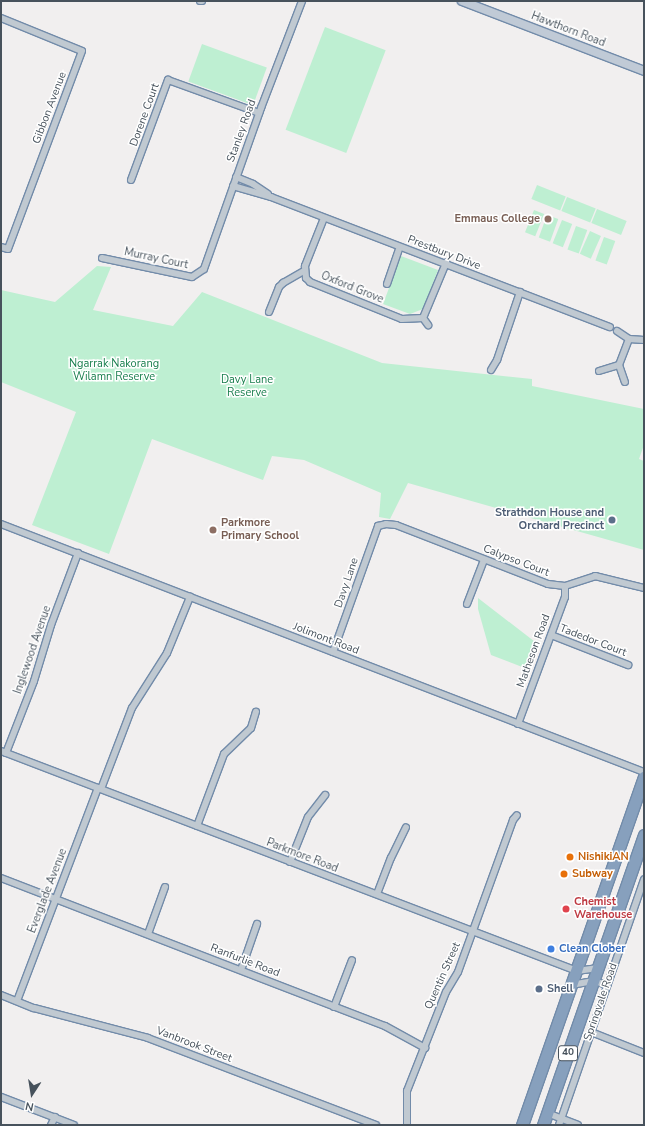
<!DOCTYPE html>
<style>
body{margin:0}
#map{position:relative;width:645px;height:1126px;overflow:hidden;background:#f1efef;font-family:"Nunito Sans",sans-serif}
div>[style]{position:absolute}
.green>*{inset:0;background:#beefd2;transform-origin:0 0}
.roads{filter:drop-shadow(1px 0 #728ba9) drop-shadow(-1px 0 #728ba9) drop-shadow(0 1px #728ba9) drop-shadow(0 -1px #728ba9)}
.street>*{height:6px;margin:-3px;padding:0 3px;transform-origin:3px;border-radius:3px;background:#c0c9d1}
.secondary>*{height:8px;margin:-4px;padding:0 4px;transform-origin:4px;border-radius:4px;background:#c0cad6}
.highway>*{height:11px;margin:-5.5px;padding:0 5.5px;transform-origin:5.5px;border-radius:5.5px;background:#87a0bd}
.dots>*{width:11px;height:11px;translate:-50% -50%;box-sizing:border-box;border:2px solid #fff;border-radius:50%}
span{translate:-50% -50%;white-space:nowrap;text-align:center;line-height:1.15;-webkit-text-stroke:3px #fff;paint-order:stroke}
.shield-label span{padding:1px 3px;background:#fff;border:1px solid;border-radius:3px;-webkit-text-stroke-width:0}
.shield-label{font-size:10px;color:#47525c;font-weight:700}
.street-label{font-size:11px;color:#47525c}
.education-label{font-size:11px;color:#785e54;font-weight:700}
.right{translate:-100% -50%;text-align:right}
.left{translate:0 -50%;text-align:left}
.park-label{font-size:11px;color:#187e4d}
.service-label{font-size:11px;color:#4e5e75;font-weight:700}
.food-label{font-size:11px;color:#c56008;font-weight:700}
.health-label{font-size:11px;color:#be3a42;font-weight:700}
.shop-label{font-size:11px;color:#366cbe;font-weight:700}
.frame{position:absolute;inset:0;border:2px solid #47525c;pointer-events:none}
.north{position:absolute;left:12px;top:1074px;width:40px;height:40px;-webkit-text-stroke:3px #fff;paint-order:stroke;rotate:192deg;font-size:11px;font-weight:700;line-height:16px;text-align:center;color:#47525c}
.north::after{content:'';display:block;margin:auto;width:14px;height:18px;background:#47525c;clip-path:polygon(50% 0,100% 100%,50% 72%,0 100%)}
</style>
<div id="map">
<div class="green">
<div style="left:325px;top:27px;width:65px;height:110px;rotate:21deg"></div>
<div style="left:202px;top:44px;width:69px;height:40px;rotate:20deg"></div>
<div style="left:537px;top:185px;width:31px;height:15px;rotate:22deg"></div>
<div style="left:567px;top:197px;width:31px;height:15px;rotate:22deg"></div>
<div style="left:597px;top:209px;width:32px;height:15px;rotate:22deg"></div>
<div style="left:534px;top:210px;width:11px;height:24px;rotate:22deg"></div>
<div style="left:547px;top:215px;width:12px;height:24px;rotate:20deg"></div>
<div style="left:562px;top:220px;width:11px;height:25px;rotate:22deg"></div>
<div style="left:576px;top:226px;width:12px;height:25px;rotate:20deg"></div>
<div style="left:590px;top:231px;width:12px;height:25px;rotate:24deg"></div>
<div style="left:604px;top:237px;width:12px;height:25px;rotate:20deg"></div>
<div style="clip-path:polygon(401px 256px,438px 270px,423px 309px,410px 314px,383px 304px)"></div>
<div style="clip-path:polygon(97px 266px,111px 267px,93px 310px,173px 326px,202px 292px,382px 363px,532px 379px,532px 386px,644px 409px,644px 445px,639px 459px,644px 461px,644px 550px,408px 483px,390px 519px,379px 517px,381px 493px,304px 460px,272px 456px,263px 480px,152px 439px,109px 554px,32px 525px,76px 412px,1px 382px,1px 290px,55px 302px)"></div>
<div style="clip-path:polygon(478px 598px,539px 645px,530px 670px,491px 655px,478px 609px)"></div>
</div>
<div class="roads">
<div class="street">
<div style="left:200px;top:1px;width:2px"></div>
<div style="left:1px;top:18px;width:87px;rotate:22.2deg"></div>
<div style="left:82px;top:51px;width:211px;rotate:110.5deg"></div>
<div style="left:8px;top:249px;width:7px;rotate:-164deg"></div>
<div style="left:236px;top:177px;width:18px;rotate:22deg"></div>
<div style="left:253px;top:184px;width:18px;rotate:34deg"></div>
<div style="left:131px;top:180px;width:107px;rotate:-69.7deg"></div>
<div style="left:168px;top:80px;width:97px;rotate:19.9deg"></div>
<div style="left:233px;top:186px;width:40px;rotate:16deg"></div>
<div style="left:271px;top:197px;width:363px;rotate:21deg"></div>
<div style="left:324px;top:218px;width:52px;rotate:111.6deg"></div>
<div style="left:305px;top:266px;width:12px;rotate:85deg"></div>
<div style="left:306px;top:278px;width:6px;rotate:45deg"></div>
<div style="left:310px;top:282px;width:99px;rotate:21.9deg"></div>
<div style="left:402px;top:319px;width:21px;rotate:-3deg"></div>
<div style="left:423px;top:318px;width:9px;rotate:54deg"></div>
<div style="left:102px;top:258px;width:92px;rotate:11.9deg"></div>
<div style="left:192px;top:277px;width:14px;rotate:-34deg"></div>
<div style="left:204px;top:269px;width:171px;rotate:-70.5deg"></div>
<div style="left:261px;top:108px;width:115px;rotate:-69deg"></div>
<div style="left:387px;top:284px;width:39px;rotate:-71deg"></div>
<div style="left:269px;top:312px;width:27px;rotate:-68deg"></div>
<div style="left:279px;top:287px;width:6px;rotate:-45deg"></div>
<div style="left:283px;top:283px;width:24px;rotate:-30deg"></div>
<div style="left:423px;top:318px;width:60px;rotate:-67.3deg"></div>
<div style="left:617px;top:331px;width:14px;rotate:34deg"></div>
<div style="left:629px;top:339px;width:15px;rotate:4deg"></div>
<div style="left:619px;top:365px;width:18px;rotate:71deg"></div>
<div style="left:491px;top:370px;width:12px;rotate:-59deg"></div>
<div style="left:497px;top:360px;width:72px;rotate:-71.3deg"></div>
<div style="left:599px;top:371px;width:21px;rotate:-17deg"></div>
<div style="left:619px;top:365px;width:28px;rotate:-69deg"></div>
<div style="left:1px;top:524px;width:689px;rotate:21.09deg"></div>
<div style="left:467px;top:604px;width:47px;rotate:-68.9deg"></div>
<div style="left:551px;top:635px;width:83px;rotate:21.3deg"></div>
<div style="left:333px;top:652px;width:134px;rotate:-70.3deg"></div>
<div style="left:378px;top:526px;width:8px;rotate:-14deg"></div>
<div style="left:386px;top:524px;width:10px;rotate:6deg"></div>
<div style="left:396px;top:525px;width:163px;rotate:21.2deg"></div>
<div style="left:548px;top:584px;width:17px;rotate:7deg"></div>
<div style="left:565px;top:586px;width:32px;rotate:-18deg"></div>
<div style="left:595px;top:576px;width:50px;rotate:13.8deg"></div>
<div style="left:518px;top:724px;width:135px;rotate:-69.7deg"></div>
<div style="left:565px;top:597px;width:11px;rotate:-90deg"></div>
<div style="left:1px;top:751px;width:617px;rotate:20.9deg"></div>
<div style="left:577px;top:971px;width:21px;rotate:-8deg"></div>
<div style="left:6px;top:753px;width:77px;rotate:-68.7deg"></div>
<div style="left:34px;top:681px;width:59px;rotate:-73.1deg"></div>
<div style="left:51px;top:625px;width:77px;rotate:-69.4deg"></div>
<div style="left:101px;top:789px;width:87px;rotate:-69.1deg"></div>
<div style="left:132px;top:708px;width:65px;rotate:-57.5deg"></div>
<div style="left:167px;top:653px;width:61px;rotate:-67.7deg"></div>
<div style="left:197px;top:826px;width:77px;rotate:-69.4deg"></div>
<div style="left:224px;top:754px;width:37px;rotate:-44deg"></div>
<div style="left:251px;top:728px;width:17px;rotate:-73deg"></div>
<div style="left:290px;top:862px;width:48px;rotate:-68.2deg"></div>
<div style="left:308px;top:817px;width:28px;rotate:-52deg"></div>
<div style="left:1px;top:878px;width:412px;rotate:21.1deg"></div>
<div style="left:385px;top:1026px;width:46px;rotate:28.8deg"></div>
<div style="left:377px;top:894px;width:39px;rotate:-69deg"></div>
<div style="left:391px;top:858px;width:34px;rotate:-64deg"></div>
<div style="left:148px;top:934px;width:50px;rotate:-70.1deg"></div>
<div style="left:241px;top:970px;width:49px;rotate:-70.8deg"></div>
<div style="left:571px;top:985px;width:23px;rotate:-10deg"></div>
<div style="left:594px;top:981px;width:14px;rotate:17deg"></div>
<div style="left:1px;top:995px;width:35px;rotate:22deg"></div>
<div style="left:34px;top:1008px;width:118px;rotate:14.7deg"></div>
<div style="left:148px;top:1038px;width:244px;rotate:20.9deg"></div>
<div style="left:17px;top:1001px;width:228px;rotate:-69.2deg"></div>
<div style="left:334px;top:1007px;width:50px;rotate:-69deg"></div>
<div style="left:591px;top:1032px;width:57px;rotate:21.6deg"></div>
<div style="left:1px;top:1097px;width:78px;rotate:21deg"></div>
<div style="left:547px;top:1113px;width:33px;rotate:21deg"></div>
<div style="left:51px;top:1125px;width:9px;rotate:-63deg"></div>
<div style="left:407px;top:1125px;width:34px;rotate:-90deg"></div>
<div style="left:407px;top:1091px;width:106px;rotate:-68.5deg"></div>
<div style="left:446px;top:992px;width:23px;rotate:-59deg"></div>
<div style="left:458px;top:972px;width:162px;rotate:-70.1deg"></div>
<div style="left:513px;top:820px;width:6px;rotate:-51deg"></div>
<div style="left:559px;top:1125px;width:260px;rotate:-70.9deg"></div>
</div>
<div class="secondary">
<div style="left:462px;top:1px;width:195px;rotate:21deg"></div>
</div>
<div class="highway">
<div style="left:522px;top:1125px;width:369px;rotate:-70.7deg"></div>
<div style="left:543px;top:1125px;width:307px;rotate:-70.8deg"></div>
</div>
</div>
<div class="dots">
<div style="left:548px;top:219px;background:#8d6e63"></div>
<div style="left:612px;top:520px;background:#5c6f8a"></div>
<div style="left:213px;top:530px;background:#8d6e63"></div>
<div style="left:570px;top:857px;background:#e8710a"></div>
<div style="left:564px;top:874px;background:#e8710a"></div>
<div style="left:566px;top:909px;background:#e0444e"></div>
<div style="left:551px;top:949px;background:#3f7fe0"></div>
<div style="left:539px;top:989px;background:#5c6f8a"></div>
</div>
<div class="shield-label">
<span style="left:568px;top:1053px">40</span>
</div>
<div class="street-label">
<span style="left:568px;top:30px;rotate:21deg">Hawthorn Road</span>
<span style="left:50px;top:108px;rotate:-69deg">Gibbon Avenue</span>
<span style="left:145px;top:115px;rotate:-70deg">Dorene Court</span>
<span style="left:242px;top:131px;rotate:-70deg">Stanley Road</span>
<span style="left:444px;top:253px;rotate:21deg">Prestbury Drive</span>
<span style="left:156px;top:259px;rotate:12deg">Murray Court</span>
<span style="left:352px;top:288px;rotate:22deg">Oxford Grove</span>
<span style="left:516px;top:561px;rotate:21deg">Calypso Court</span>
<span style="left:347px;top:583px;rotate:-71deg">Davy Lane</span>
<span style="left:326px;top:639px;rotate:21deg">Jolimont Road</span>
<span style="left:593px;top:641px;rotate:21deg">Tadedor Court</span>
<span style="left:33px;top:650px;rotate:-71deg">Inglewood Avenue</span>
<span style="left:534px;top:651px;rotate:-70deg">Matheson Road</span>
<span style="left:302px;top:856px;rotate:21deg">Parkmore Road</span>
<span style="left:48px;top:891px;rotate:-69deg">Everglade Avenue</span>
<span style="left:245px;top:961px;rotate:21deg">Ranfurlie Road</span>
<span style="left:443px;top:976px;rotate:-66deg">Quentin Street</span>
<span style="left:601px;top:1002px;rotate:-71deg">Springvale Road</span>
<span style="left:194px;top:1045px;rotate:21deg">Vanbrook Street</span>
</div>
<div class="education-label">
<span class="right" style="left:540px;top:219px">Emmaus College</span>
<span class="left" style="left:221px;top:530px">Parkmore<br>Primary School</span>
</div>
<div class="park-label">
<span style="left:114px;top:371px">Ngarrak Nakorang<br>Wilamn Reserve</span>
<span style="left:247px;top:387px">Davy Lane<br>Reserve</span>
</div>
<div class="service-label">
<span class="right" style="left:604px;top:520px">Strathdon House and<br>Orchard Precinct</span>
<span class="left" style="left:547px;top:989px">Shell</span>
</div>
<div class="food-label">
<span class="left" style="left:578px;top:857px">NishikiAN</span>
<span class="left" style="left:572px;top:874px">Subway</span>
</div>
<div class="health-label">
<span class="left" style="left:574px;top:909px">Chemist<br>Warehouse</span>
</div>
<div class="shop-label">
<span class="left" style="left:559px;top:949px">Clean Clober</span>
</div>
<div class="frame"></div>
<div class="north">N</div>
</div>
